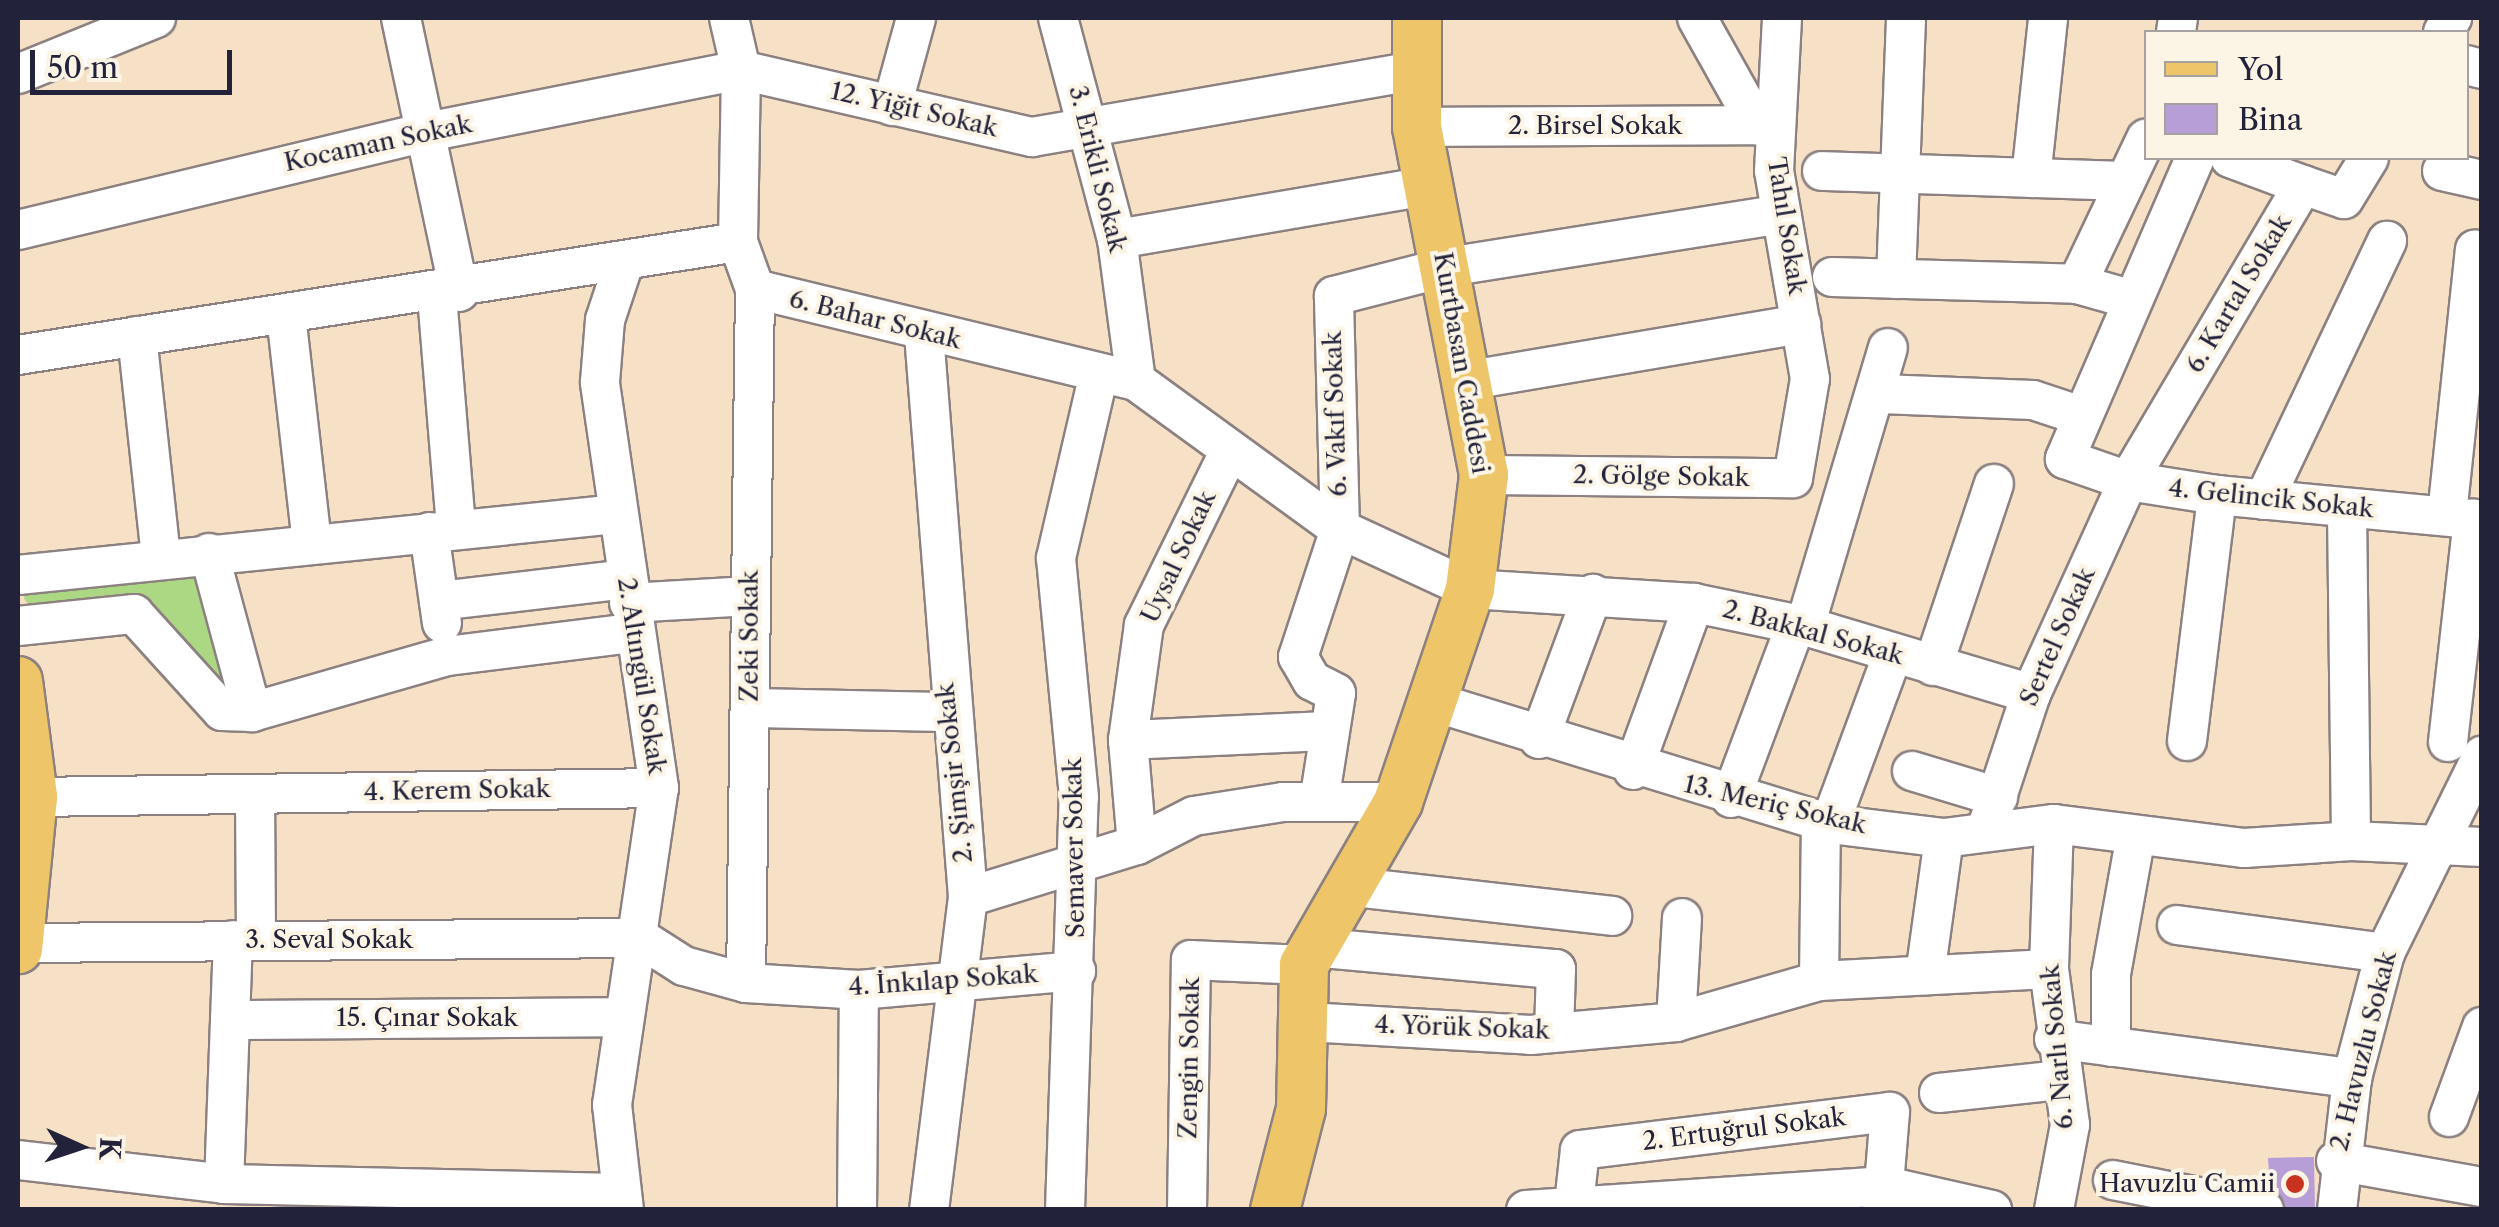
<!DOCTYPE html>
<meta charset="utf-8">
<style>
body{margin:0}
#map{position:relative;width:2499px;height:1227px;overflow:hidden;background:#f6e0c6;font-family:"Libre Caslon Text",serif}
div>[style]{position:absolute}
.green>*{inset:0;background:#acd884}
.building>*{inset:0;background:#b89ed6}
.roads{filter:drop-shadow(2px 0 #8c8180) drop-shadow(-2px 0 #8c8180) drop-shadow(0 2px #8c8180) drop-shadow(0 -2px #8c8180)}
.minor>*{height:38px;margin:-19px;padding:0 19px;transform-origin:19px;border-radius:19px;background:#fff}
.major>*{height:48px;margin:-24px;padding:0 24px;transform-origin:24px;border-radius:24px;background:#eec569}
.dots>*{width:28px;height:28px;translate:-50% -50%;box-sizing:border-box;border:5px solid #fcf5e5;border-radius:50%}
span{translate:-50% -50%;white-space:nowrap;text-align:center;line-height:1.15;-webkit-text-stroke:8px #fcf5e5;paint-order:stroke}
.street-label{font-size:25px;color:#22223b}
.poi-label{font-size:25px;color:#22223b}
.right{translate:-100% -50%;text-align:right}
.frame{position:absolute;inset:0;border:20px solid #22223b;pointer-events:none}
.legend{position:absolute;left:2144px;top:30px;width:325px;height:130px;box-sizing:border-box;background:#fcf5e5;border:2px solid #a5a1a1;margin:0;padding:12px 18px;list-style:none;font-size:30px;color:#22223b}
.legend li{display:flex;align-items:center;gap:20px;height:50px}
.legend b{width:50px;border:2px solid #a5a1a1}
.north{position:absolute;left:30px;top:1097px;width:100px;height:100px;-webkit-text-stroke:8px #fcf5e5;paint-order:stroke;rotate:93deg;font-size:28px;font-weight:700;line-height:40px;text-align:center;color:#22223b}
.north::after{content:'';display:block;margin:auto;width:35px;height:45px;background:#22223b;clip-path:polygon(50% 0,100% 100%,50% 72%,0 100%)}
.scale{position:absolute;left:30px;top:50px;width:202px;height:45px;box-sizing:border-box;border:5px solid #22223b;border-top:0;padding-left:12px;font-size:30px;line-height:35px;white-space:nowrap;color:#22223b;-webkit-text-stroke:8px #fcf5e5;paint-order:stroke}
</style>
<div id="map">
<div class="green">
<div style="clip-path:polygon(205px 561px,239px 699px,219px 694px,147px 603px,35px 611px,24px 599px,26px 586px)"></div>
</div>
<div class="building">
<div style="clip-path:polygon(2314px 1157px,2315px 1210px,2286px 1210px,2270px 1188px,2268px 1158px)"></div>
</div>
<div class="roads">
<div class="minor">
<div style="left:401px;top:18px;width:280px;rotate:78deg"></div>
<div style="left:729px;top:18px;width:53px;rotate:77deg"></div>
<div style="left:741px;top:70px;width:172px;rotate:91deg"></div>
<div style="left:738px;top:242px;width:50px;rotate:70.1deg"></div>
<div style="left:755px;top:289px;width:392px;rotate:13.6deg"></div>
<div style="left:1136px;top:381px;width:252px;rotate:36deg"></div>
<div style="left:1340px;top:529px;width:143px;rotate:24.8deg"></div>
<div style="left:1470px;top:589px;width:224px;rotate:3.6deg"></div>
<div style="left:1694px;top:603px;width:113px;rotate:11.7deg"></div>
<div style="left:1805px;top:626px;width:236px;rotate:16.7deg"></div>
<div style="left:1058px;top:18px;width:229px;rotate:75.1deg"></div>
<div style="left:1117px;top:239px;width:143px;rotate:82.4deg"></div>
<div style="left:1697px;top:18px;width:123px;rotate:60.7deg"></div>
<div style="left:2176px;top:32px;width:14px;rotate:-82deg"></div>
<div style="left:2443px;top:32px;width:17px;rotate:-57deg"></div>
<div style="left:2466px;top:65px;width:16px;rotate:14deg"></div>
<div style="left:18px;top:74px;width:149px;rotate:-22.1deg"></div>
<div style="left:892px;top:106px;width:91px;rotate:-74.7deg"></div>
<div style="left:1417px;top:127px;width:356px;rotate:-0.3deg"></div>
<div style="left:2195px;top:158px;width:328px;rotate:113.4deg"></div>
<div style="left:2065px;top:459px;width:67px;rotate:19.2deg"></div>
<div style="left:2128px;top:481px;width:90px;rotate:8.9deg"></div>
<div style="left:2217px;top:495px;width:266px;rotate:5.4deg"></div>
<div style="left:2230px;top:158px;width:78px;rotate:20.3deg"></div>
<div style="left:1822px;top:171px;width:299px;rotate:1.9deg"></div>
<div style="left:2442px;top:171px;width:41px;rotate:12.7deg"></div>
<div style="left:2031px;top:178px;width:161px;rotate:-83.9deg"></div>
<div style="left:18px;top:230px;width:421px;rotate:-13.5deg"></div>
<div style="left:427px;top:132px;width:320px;rotate:-11.2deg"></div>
<div style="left:741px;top:70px;width:299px;rotate:13deg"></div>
<div style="left:1032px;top:137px;width:387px;rotate:-9.8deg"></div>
<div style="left:1117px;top:239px;width:314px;rotate:-9.7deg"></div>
<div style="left:1832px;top:277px;width:245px;rotate:1.6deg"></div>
<div style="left:2077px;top:284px;width:55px;rotate:15.8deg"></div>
<div style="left:1896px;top:279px;width:261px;rotate:-87.8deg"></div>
<div style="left:2077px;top:284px;width:161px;rotate:-64.6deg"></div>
<div style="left:437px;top:296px;width:232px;rotate:85.3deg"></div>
<div style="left:286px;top:315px;width:229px;rotate:83.5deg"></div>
<div style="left:924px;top:334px;width:565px;rotate:85.53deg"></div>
<div style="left:968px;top:897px;width:315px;rotate:97.1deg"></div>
<div style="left:137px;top:336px;width:222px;rotate:83.8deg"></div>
<div style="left:18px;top:355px;width:729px;rotate:-8.92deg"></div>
<div style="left:1470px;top:380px;width:336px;rotate:-9.6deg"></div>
<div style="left:1881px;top:394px;width:152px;rotate:2.3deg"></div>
<div style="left:2033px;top:400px;width:47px;rotate:18.4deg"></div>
<div style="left:1484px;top:475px;width:309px;rotate:0.6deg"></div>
<div style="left:1793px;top:478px;width:100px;rotate:-80.3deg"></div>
<div style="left:1810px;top:379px;width:211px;rotate:-99.8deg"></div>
<div style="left:1774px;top:171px;width:153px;rotate:-87deg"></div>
<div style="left:2264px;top:500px;width:287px;rotate:-64.6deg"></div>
<div style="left:2347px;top:510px;width:331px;rotate:89.3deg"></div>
<div style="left:2447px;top:515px;width:267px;rotate:-84deg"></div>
<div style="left:429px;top:532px;width:92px;rotate:81.9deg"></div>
<div style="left:209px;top:553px;width:165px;rotate:74.9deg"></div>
<div style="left:18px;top:575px;width:603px;rotate:-5.81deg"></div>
<div style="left:439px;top:601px;width:188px;rotate:-6.7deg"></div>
<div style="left:629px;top:603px;width:121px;rotate:-3.3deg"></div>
<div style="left:18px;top:626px;width:117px;rotate:-5.9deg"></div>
<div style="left:134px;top:614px;width:131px;rotate:47.8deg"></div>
<div style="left:222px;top:711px;width:30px;rotate:2deg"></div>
<div style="left:252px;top:712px;width:203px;rotate:-16deg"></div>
<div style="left:447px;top:656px;width:186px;rotate:-7.1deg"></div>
<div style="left:1805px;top:626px;width:290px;rotate:-73.4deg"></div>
<div style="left:1933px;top:666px;width:192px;rotate:-71.5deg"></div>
<div style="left:1437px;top:703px;width:411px;rotate:17.1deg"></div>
<div style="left:1830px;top:824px;width:115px;rotate:7deg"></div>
<div style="left:1944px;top:838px;width:111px;rotate:-7.3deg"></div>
<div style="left:2054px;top:824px;width:192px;rotate:7.2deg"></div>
<div style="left:2244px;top:848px;width:107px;rotate:-3.7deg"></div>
<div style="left:2351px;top:841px;width:131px;rotate:2.6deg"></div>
<div style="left:750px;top:708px;width:197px;rotate:1.2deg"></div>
<div style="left:1539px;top:739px;width:155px;rotate:-69.6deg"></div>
<div style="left:1128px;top:740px;width:202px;rotate:-2.6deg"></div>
<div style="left:2187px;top:741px;width:248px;rotate:-83deg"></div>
<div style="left:2448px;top:742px;width:225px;rotate:-83.6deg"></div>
<div style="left:1633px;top:770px;width:178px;rotate:-69.9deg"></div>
<div style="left:1912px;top:771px;width:90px;rotate:16.8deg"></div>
<div style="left:255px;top:794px;width:146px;rotate:89.6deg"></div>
<div style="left:33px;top:797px;width:626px;rotate:-0.82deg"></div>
<div style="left:1731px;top:798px;width:186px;rotate:-69.5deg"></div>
<div style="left:1319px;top:802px;width:110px;rotate:-81.1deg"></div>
<div style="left:1336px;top:693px;width:27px;rotate:-153deg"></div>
<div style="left:1312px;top:681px;width:28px;rotate:-120deg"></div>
<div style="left:1298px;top:657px;width:135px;rotate:-71.8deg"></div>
<div style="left:1340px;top:529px;width:233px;rotate:-91.5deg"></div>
<div style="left:1334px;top:296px;width:117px;rotate:-14.4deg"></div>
<div style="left:1447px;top:267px;width:338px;rotate:-9deg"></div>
<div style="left:1830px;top:824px;width:181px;rotate:-69.7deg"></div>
<div style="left:2054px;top:824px;width:145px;rotate:92deg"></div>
<div style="left:2049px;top:969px;width:157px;rotate:82.3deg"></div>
<div style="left:2070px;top:1125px;width:86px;rotate:100.7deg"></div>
<div style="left:1987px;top:827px;width:140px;rotate:-71.7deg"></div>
<div style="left:2031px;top:694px;width:234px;rotate:-65.5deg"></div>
<div style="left:2128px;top:481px;width:344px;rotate:-59.4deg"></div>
<div style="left:2303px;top:185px;width:43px;rotate:18.9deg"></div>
<div style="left:2344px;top:199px;width:48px;rotate:-58.6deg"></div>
<div style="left:1137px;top:845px;width:105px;rotate:-94.9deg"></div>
<div style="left:1128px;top:740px;width:116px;rotate:-82.1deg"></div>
<div style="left:1144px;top:625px;width:193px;rotate:-63.8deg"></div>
<div style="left:1346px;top:886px;width:268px;rotate:6.4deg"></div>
<div style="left:968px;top:897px;width:177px;rotate:-17.1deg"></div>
<div style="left:1137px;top:845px;width:64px;rotate:-27deg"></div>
<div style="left:1194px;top:816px;width:90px;rotate:-8.9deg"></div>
<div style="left:1283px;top:802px;width:115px"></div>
<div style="left:2177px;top:925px;width:210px;rotate:7.7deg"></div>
<div style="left:19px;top:943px;width:621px;rotate:-0.46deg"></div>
<div style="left:640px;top:938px;width:52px;rotate:32.5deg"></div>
<div style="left:684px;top:966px;width:64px;rotate:15.3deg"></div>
<div style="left:746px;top:983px;width:113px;rotate:3.5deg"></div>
<div style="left:859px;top:990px;width:218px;rotate:-5deg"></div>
<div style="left:1312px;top:947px;width:245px;rotate:5.2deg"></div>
<div style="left:1556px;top:969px;width:63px;rotate:91.8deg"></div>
<div style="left:1925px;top:975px;width:138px;rotate:-82.1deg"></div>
<div style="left:1819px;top:981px;width:160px;rotate:-89.3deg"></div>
<div style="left:746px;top:983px;width:694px;rotate:-89.26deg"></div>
<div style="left:230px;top:1020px;width:394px;rotate:-0.4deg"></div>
<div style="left:1307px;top:1022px;width:224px;rotate:3.3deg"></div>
<div style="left:1531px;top:1035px;width:146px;rotate:-5.1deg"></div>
<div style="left:1676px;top:1022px;width:149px;rotate:-16deg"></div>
<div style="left:1819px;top:981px;width:230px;rotate:-3deg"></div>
<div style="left:1676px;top:1022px;width:104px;rotate:-86.7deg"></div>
<div style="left:2054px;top:1039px;width:301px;rotate:7.5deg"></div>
<div style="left:2111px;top:1047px;width:73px;rotate:-90deg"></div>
<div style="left:2111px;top:974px;width:136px;rotate:-79.8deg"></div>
<div style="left:1939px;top:1093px;width:123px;rotate:-6.1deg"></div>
<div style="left:2449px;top:1117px;width:96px;rotate:-69.9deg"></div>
<div style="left:18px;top:1160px;width:207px;rotate:6.6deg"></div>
<div style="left:224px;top:1184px;width:396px;rotate:1.3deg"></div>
<div style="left:2336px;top:1161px;width:148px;rotate:10.1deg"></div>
<div style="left:2113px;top:1180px;width:154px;rotate:11.2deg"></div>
<div style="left:224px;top:1184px;width:244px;rotate:-87.9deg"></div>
<div style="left:1574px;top:1204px;width:54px;rotate:-83.7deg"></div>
<div style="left:1580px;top:1150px;width:312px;rotate:-7deg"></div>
<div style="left:1890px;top:1112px;width:98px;rotate:94.7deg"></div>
<div style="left:624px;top:1210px;width:106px;rotate:-96.5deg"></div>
<div style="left:612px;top:1105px;width:320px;rotate:-81.6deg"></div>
<div style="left:659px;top:788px;width:410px;rotate:-98.3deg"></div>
<div style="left:600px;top:382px;width:62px;rotate:-85.4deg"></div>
<div style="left:605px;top:320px;width:60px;rotate:-71.6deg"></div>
<div style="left:857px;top:1210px;width:220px;rotate:-89.5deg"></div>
<div style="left:1065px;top:1210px;width:413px;rotate:-88.1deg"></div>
<div style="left:1079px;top:797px;width:240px;rotate:-95.5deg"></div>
<div style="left:1056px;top:558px;width:190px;rotate:-76.9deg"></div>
<div style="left:1187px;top:1210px;width:250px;rotate:-89.1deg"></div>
<div style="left:1191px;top:960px;width:113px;rotate:2.5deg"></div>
<div style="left:1526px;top:1210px;width:361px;rotate:-3.8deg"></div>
<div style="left:1886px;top:1186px;width:109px;rotate:12.8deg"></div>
<div style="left:2337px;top:1210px;width:133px;rotate:-83.5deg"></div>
<div style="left:2352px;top:1078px;width:129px;rotate:-75.2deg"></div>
<div style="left:2385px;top:953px;width:220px;rotate:-63.8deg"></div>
</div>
<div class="major">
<div style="left:18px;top:681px;width:117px;rotate:82.6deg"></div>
<div style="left:33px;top:797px;width:153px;rotate:95.6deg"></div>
<div style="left:1275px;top:1210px;width:104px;rotate:-75.6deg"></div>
<div style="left:1301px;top:1109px;width:144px;rotate:-88.8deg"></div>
<div style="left:1304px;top:965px;width:188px;rotate:-60deg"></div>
<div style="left:1398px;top:802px;width:225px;rotate:-71.3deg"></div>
<div style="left:1470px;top:589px;width:115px;rotate:-83deg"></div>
<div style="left:1484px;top:475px;width:354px;rotate:-100.9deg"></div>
<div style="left:1417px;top:127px;width:109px;rotate:-90deg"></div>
</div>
</div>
<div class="dots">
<div style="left:2295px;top:1184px;background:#c8321e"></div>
</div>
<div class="street-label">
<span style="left:914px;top:110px;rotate:13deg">12. Yiğit Sokak</span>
<span style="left:1595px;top:126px">2. Birsel Sokak</span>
<span style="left:378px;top:144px;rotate:-12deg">Kocaman Sokak</span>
<span style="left:1097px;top:169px;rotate:76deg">3. Erikli Sokak</span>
<span style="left:1786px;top:226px;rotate:81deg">Tahıl Sokak</span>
<span style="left:2239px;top:294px;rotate:-59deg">6. Kartal Sokak</span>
<span style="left:875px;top:320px;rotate:14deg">6. Bahar Sokak</span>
<span style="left:1461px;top:363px;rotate:80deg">Kurtbasan Caddesi</span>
<span style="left:1336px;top:414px;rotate:-92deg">6. Vakıf Sokak</span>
<span style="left:1661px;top:477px;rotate:1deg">2. Gölge Sokak</span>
<span style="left:2271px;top:499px;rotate:6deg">4. Gelincik Sokak</span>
<span style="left:1179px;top:557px;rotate:-65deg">Uysal Sokak</span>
<span style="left:1813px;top:633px;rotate:15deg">2. Bakkal Sokak</span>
<span style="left:750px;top:636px;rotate:-90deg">Zeki Sokak</span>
<span style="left:2058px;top:637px;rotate:-66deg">Sertel Sokak</span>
<span style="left:641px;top:676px;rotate:81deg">2. Altıngül Sokak</span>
<span style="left:955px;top:773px;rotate:-96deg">2. Şimşir Sokak</span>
<span style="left:457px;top:791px;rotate:-1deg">4. Kerem Sokak</span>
<span style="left:1775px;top:805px;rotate:13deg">13. Meriç Sokak</span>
<span style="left:1075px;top:848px;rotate:-91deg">Semaver Sokak</span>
<span style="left:329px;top:940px">3. Seval Sokak</span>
<span style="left:943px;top:981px;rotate:-4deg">4. İnkılap Sokak</span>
<span style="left:427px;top:1018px">15. Çınar Sokak</span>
<span style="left:1462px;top:1028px;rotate:2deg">4. Yörük Sokak</span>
<span style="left:2058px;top:1047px;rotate:-95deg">6. Narlı Sokak</span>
<span style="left:2364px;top:1051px;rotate:-76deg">2. Havuzlu Sokak</span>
<span style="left:1190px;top:1058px;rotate:-89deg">Zengin Sokak</span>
<span style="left:1744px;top:1130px;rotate:-7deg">2. Ertuğrul Sokak</span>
</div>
<div class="poi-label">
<span class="right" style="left:2275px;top:1184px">Havuzlu Camii</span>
</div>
<div class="frame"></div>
<ul class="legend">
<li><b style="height:12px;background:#eec569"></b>Yol</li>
<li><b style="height:28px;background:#b89ed6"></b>Bina</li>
</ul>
<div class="north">K</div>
<div class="scale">50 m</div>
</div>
